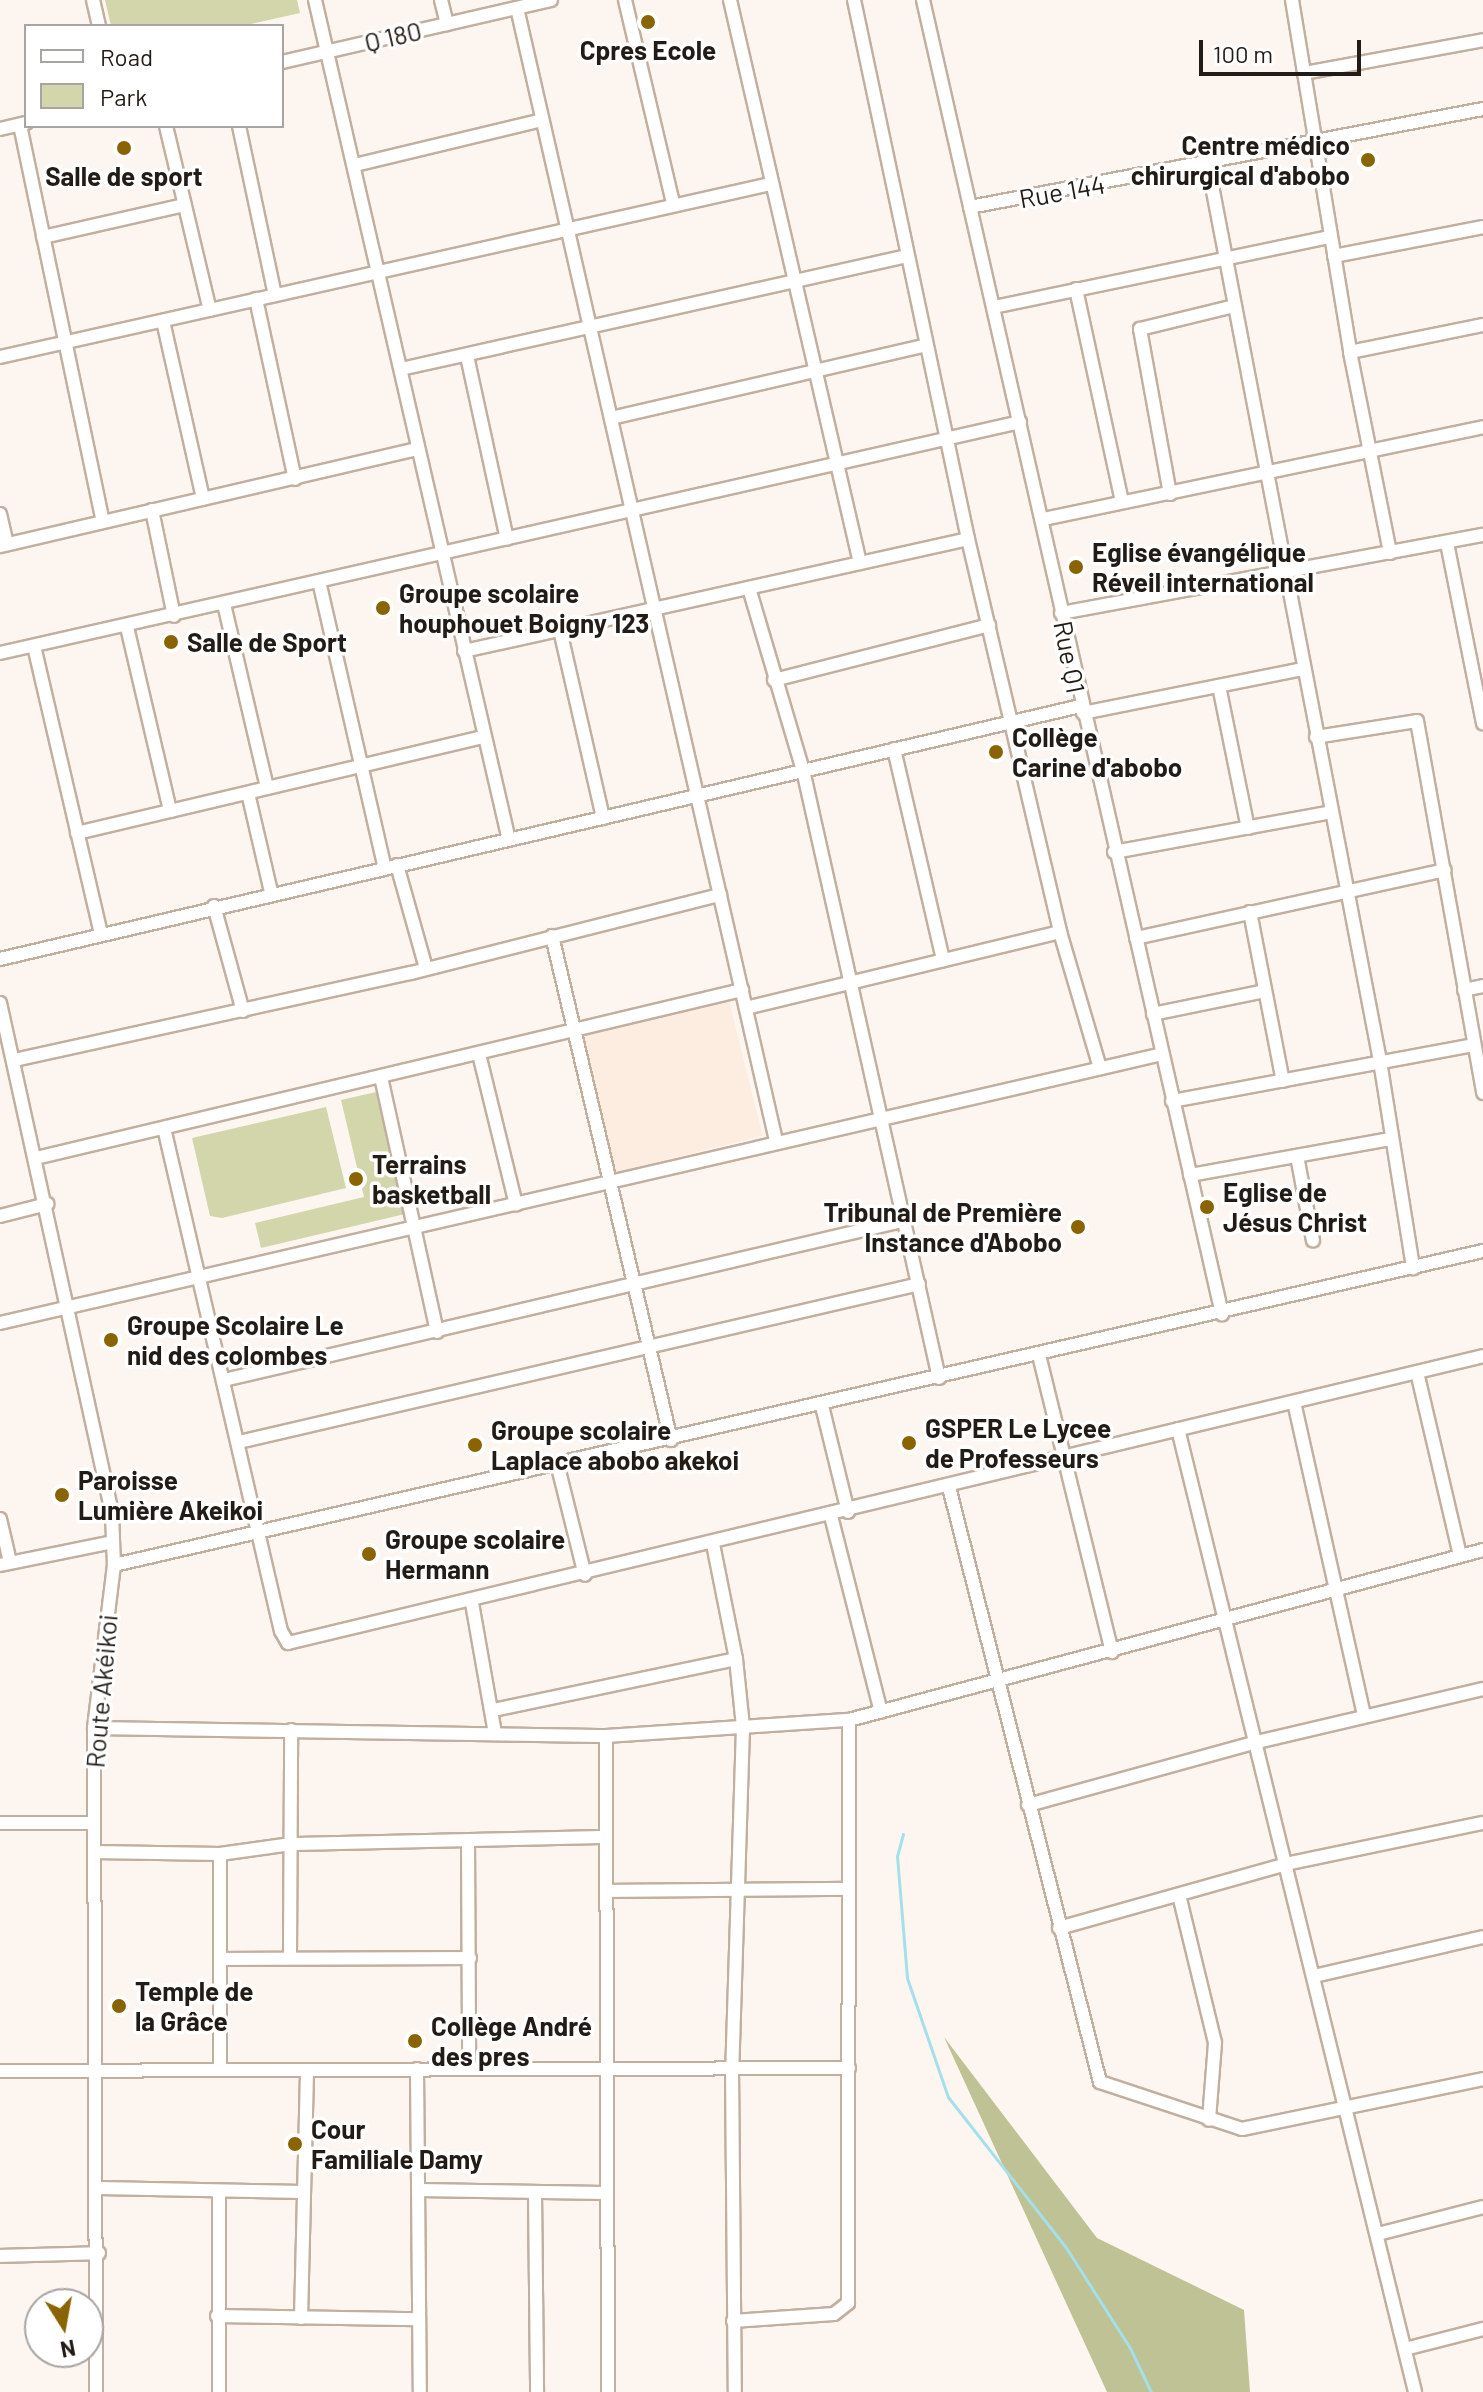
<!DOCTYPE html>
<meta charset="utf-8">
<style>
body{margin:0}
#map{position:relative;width:1483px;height:2392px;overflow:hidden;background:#fdf5ef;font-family:Barlow,sans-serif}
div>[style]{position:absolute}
.built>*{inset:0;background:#fcede0;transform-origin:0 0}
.green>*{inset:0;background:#d3d6ab}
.forest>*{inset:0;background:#bfc294}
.stream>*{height:3px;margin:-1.5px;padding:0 1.5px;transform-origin:1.5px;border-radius:1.5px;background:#a4e0ea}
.roads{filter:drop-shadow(2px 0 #c1af9f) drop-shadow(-2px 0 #c1af9f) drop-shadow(0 2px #c1af9f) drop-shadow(0 -2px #c1af9f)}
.minor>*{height:12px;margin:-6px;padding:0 6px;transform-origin:6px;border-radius:6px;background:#fff}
.dots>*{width:22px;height:22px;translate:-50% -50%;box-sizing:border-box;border:4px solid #fff;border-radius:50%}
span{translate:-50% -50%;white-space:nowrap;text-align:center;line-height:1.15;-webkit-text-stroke:7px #fff;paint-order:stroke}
.street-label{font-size:26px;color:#231c16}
.poi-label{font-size:26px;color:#231c16;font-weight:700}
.right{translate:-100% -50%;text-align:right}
.left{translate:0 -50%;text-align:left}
.legend{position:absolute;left:24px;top:24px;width:260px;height:104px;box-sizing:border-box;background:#fff;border:2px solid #a7a4a2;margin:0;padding:10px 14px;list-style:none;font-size:24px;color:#231c16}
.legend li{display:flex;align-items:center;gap:16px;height:40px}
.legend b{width:40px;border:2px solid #a7a4a2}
.north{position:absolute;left:24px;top:2288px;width:80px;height:80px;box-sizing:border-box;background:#fff;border:2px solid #a7a4a2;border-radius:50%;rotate:169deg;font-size:22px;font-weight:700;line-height:32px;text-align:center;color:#231c16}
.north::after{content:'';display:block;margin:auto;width:28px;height:36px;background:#896401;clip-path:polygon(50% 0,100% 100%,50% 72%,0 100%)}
.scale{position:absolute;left:1199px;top:40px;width:162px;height:36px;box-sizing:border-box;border:4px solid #231c16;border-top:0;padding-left:10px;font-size:24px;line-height:28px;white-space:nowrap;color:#231c16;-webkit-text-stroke:6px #fff;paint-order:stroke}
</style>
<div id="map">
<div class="built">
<div style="left:728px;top:997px;width:143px;height:151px;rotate:76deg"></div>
</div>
<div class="green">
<div style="clip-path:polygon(105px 0,297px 0,300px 13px,242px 26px,111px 26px)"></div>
<div style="clip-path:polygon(376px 1092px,405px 1214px,261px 1248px,255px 1223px,364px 1197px,341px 1100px)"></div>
<div style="clip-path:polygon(326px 1107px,346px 1188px,222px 1218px,210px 1216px,192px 1138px)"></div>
</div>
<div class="forest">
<div style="clip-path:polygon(944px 2037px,1097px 2238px,1244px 2310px,1250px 2392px,1107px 2392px)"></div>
</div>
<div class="stream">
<div style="left:903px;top:1834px;width:23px;rotate:105deg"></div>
<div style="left:897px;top:1856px;width:122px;rotate:85.3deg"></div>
<div style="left:907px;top:1978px;width:126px;rotate:71deg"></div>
<div style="left:948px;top:2097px;width:189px;rotate:51.9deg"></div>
<div style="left:1065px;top:2246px;width:121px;rotate:57.5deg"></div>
<div style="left:1130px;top:2348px;width:49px;rotate:64.5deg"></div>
</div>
<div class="roads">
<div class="minor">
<div style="left:93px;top:0;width:27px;rotate:77deg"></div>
<div style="left:315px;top:0;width:862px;rotate:77deg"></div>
<div style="left:441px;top:0;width:25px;rotate:76deg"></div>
<div style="left:625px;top:0;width:209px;rotate:76.7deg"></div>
<div style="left:730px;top:0;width:578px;rotate:77deg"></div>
<div style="left:854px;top:0;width:551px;rotate:78.06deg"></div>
<div style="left:968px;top:539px;width:404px;rotate:76.8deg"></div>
<div style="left:1060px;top:932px;width:142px;rotate:73.6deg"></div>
<div style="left:923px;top:0;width:1348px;rotate:77.18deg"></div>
<div style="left:1292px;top:0;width:357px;rotate:80.6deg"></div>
<div style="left:1350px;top:352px;width:205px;rotate:78.7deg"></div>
<div style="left:517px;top:8px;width:1162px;rotate:77.12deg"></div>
<div style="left:282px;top:62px;width:276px;rotate:-13deg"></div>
<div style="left:1304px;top:73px;width:182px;rotate:-10.4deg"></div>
<div style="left:20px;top:125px;width:405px;rotate:78.2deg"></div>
<div style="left:166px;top:126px;width:189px;rotate:76.6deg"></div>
<div style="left:239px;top:126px;width:173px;rotate:78deg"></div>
<div style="left:0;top:129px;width:27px;rotate:-13deg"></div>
<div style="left:355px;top:165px;width:192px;rotate:-13.5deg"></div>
<div style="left:1208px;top:165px;width:912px;rotate:79.13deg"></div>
<div style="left:1380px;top:1061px;width:210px;rotate:80.9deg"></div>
<div style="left:970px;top:207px;width:522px;rotate:-10.82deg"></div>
<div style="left:43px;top:237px;width:145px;rotate:-12.8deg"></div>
<div style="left:1334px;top:256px;width:152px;rotate:-11deg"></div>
<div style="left:1076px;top:289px;width:218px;rotate:77.8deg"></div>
<div style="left:256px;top:299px;width:184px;rotate:77.8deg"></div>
<div style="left:994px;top:307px;width:343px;rotate:-11.8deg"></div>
<div style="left:163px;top:321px;width:182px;rotate:77.3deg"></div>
<div style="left:1350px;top:352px;width:136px;rotate:-11.5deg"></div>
<div style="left:467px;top:356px;width:187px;rotate:77.7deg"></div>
<div style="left:0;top:357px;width:789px;rotate:-12.66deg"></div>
<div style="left:401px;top:369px;width:518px;rotate:-12.59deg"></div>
<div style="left:611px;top:418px;width:323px;rotate:-13deg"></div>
<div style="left:1170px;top:494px;width:168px;rotate:-100.3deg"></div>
<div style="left:1140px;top:329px;width:97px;rotate:-13.7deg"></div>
<div style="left:152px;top:510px;width:108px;rotate:78.3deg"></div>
<div style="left:0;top:514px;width:31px;rotate:77deg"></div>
<div style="left:1044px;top:519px;width:449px;rotate:-11.8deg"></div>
<div style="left:1447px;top:543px;width:184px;rotate:78.7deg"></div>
<div style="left:0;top:546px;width:427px;rotate:-13.1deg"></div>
<div style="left:319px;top:581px;width:291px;rotate:77.1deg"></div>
<div style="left:749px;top:588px;width:190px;rotate:73.5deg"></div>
<div style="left:803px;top:770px;width:623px;rotate:77.39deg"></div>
<div style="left:224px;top:604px;width:189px;rotate:76.8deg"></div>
<div style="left:1061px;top:613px;width:429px;rotate:-10.5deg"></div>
<div style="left:127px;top:627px;width:189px;rotate:76.8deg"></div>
<div style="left:560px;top:630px;width:193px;rotate:77.1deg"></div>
<div style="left:34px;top:646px;width:295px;rotate:76.9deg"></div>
<div style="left:464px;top:651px;width:516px;rotate:-12.53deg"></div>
<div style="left:0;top:653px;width:1046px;rotate:-12.76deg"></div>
<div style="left:774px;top:680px;width:222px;rotate:-14.3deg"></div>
<div style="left:1219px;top:686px;width:145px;rotate:78.5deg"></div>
<div style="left:1083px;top:713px;width:225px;rotate:-11.3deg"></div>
<div style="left:1316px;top:737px;width:102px;rotate:-9deg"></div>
<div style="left:1417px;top:721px;width:378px;rotate:79.9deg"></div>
<div style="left:894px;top:749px;width:217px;rotate:76.9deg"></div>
<div style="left:248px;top:793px;width:102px;rotate:76.9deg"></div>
<div style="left:77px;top:833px;width:418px;rotate:-13.3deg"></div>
<div style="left:1114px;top:852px;width:221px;rotate:-10.4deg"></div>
<div style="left:397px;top:865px;width:107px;rotate:74.3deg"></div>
<div style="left:214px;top:906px;width:109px;rotate:74.6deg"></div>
<div style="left:1250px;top:912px;width:172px;rotate:79deg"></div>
<div style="left:552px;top:936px;width:518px;rotate:76.72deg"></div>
<div style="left:1136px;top:938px;width:316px;rotate:-12.4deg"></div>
<div style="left:0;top:959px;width:1109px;rotate:-13.18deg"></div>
<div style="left:1464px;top:990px;width:19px;rotate:-12deg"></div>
<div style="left:0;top:1003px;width:522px;rotate:77.61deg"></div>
<div style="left:112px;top:1513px;width:52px;rotate:87.8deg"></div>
<div style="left:114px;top:1565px;width:164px;rotate:97deg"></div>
<div style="left:94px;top:1728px;width:664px;rotate:89.83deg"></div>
<div style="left:746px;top:1008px;width:323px;rotate:-13.6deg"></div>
<div style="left:1153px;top:1014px;width:114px;rotate:-11.6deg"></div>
<div style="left:479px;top:1054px;width:155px;rotate:76.2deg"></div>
<div style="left:14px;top:1060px;width:406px;rotate:-12.4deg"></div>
<div style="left:411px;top:973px;width:319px;rotate:-14.2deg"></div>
<div style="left:381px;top:1077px;width:261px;rotate:77.6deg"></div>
<div style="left:1172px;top:1101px;width:307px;rotate:-10.5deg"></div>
<div style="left:164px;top:1128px;width:516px;rotate:76.91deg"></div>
<div style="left:281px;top:1631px;width:14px;rotate:60deg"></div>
<div style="left:288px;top:1643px;width:1229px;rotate:-13.5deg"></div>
<div style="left:1297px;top:1156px;width:86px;rotate:79.3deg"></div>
<div style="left:36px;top:1158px;width:726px;rotate:-13.39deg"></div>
<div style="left:1190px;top:1175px;width:203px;rotate:-10.2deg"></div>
<div style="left:0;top:1216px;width:49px;rotate:-14.3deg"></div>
<div style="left:0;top:1323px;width:1193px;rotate:-13.03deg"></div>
<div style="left:1039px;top:1355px;width:306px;rotate:76.2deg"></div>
<div style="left:1417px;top:1372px;width:189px;rotate:76.8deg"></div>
<div style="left:224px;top:1380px;width:701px;rotate:-13.2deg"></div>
<div style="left:1294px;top:1402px;width:322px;rotate:77.4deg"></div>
<div style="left:822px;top:1406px;width:109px;rotate:76.2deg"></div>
<div style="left:1178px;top:1429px;width:992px;rotate:76.17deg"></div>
<div style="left:239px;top:1442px;width:698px;rotate:-13.08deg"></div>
<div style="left:558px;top:1467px;width:111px;rotate:76deg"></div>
<div style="left:949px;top:1487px;width:614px;rotate:75.76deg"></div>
<div style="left:1100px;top:2082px;width:150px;rotate:18.3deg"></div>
<div style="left:1242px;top:2129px;width:246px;rotate:-11.7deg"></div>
<div style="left:831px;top:1516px;width:202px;rotate:75.7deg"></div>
<div style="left:0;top:1519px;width:44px;rotate:76.9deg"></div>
<div style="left:713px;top:1544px;width:117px;rotate:78.7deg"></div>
<div style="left:736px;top:1659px;width:68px;rotate:84.1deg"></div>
<div style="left:743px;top:1727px;width:341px;rotate:91.8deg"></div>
<div style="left:732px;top:2068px;width:324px;rotate:89.5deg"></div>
<div style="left:0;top:1565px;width:115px;rotate:-11.5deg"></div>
<div style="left:114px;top:1565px;width:1405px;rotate:-12.92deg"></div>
<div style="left:472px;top:1603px;width:133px;rotate:80deg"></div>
<div style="left:494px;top:1710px;width:247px;rotate:-11.9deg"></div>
<div style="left:94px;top:1728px;width:512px;rotate:0.9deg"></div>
<div style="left:606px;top:1736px;width:244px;rotate:-3.8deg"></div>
<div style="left:849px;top:1720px;width:656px;rotate:-15.01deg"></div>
<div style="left:606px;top:1736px;width:656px;rotate:89.83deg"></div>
<div style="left:1028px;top:1805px;width:238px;rotate:-15.4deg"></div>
<div style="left:1257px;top:1742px;width:232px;rotate:-13.2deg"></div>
<div style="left:0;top:1823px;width:93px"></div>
<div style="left:468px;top:1842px;width:227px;rotate:89.7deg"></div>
<div style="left:94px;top:1852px;width:126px;rotate:0.9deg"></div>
<div style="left:220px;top:1854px;width:72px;rotate:-8deg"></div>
<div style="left:291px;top:1844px;width:315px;rotate:-1.3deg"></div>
<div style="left:220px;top:1854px;width:215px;rotate:90deg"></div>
<div style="left:606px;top:1891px;width:243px;rotate:-0.5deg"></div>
<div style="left:1179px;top:1895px;width:152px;rotate:76.3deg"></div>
<div style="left:1215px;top:2043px;width:77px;rotate:94.5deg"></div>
<div style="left:1059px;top:1928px;width:236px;rotate:-15.7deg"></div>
<div style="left:1286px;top:1864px;width:201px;rotate:-11.8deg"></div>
<div style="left:290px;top:1955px;width:225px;rotate:-89.7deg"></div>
<div style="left:220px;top:1959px;width:250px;rotate:-0.2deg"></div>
<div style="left:1314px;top:1976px;width:173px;rotate:-13deg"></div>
<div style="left:417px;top:2069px;width:323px;rotate:89.5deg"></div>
<div style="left:0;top:2071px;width:849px;rotate:-0.2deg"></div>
<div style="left:99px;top:2188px;width:204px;rotate:1.1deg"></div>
<div style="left:419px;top:2190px;width:187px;rotate:0.9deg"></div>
<div style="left:535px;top:2192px;width:200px;rotate:89.4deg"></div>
<div style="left:1378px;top:2234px;width:108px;rotate:-14.4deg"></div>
<div style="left:0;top:2256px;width:99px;rotate:-1.7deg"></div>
<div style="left:217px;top:2316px;width:202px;rotate:0.9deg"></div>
<div style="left:301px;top:2318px;width:247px;rotate:-88.6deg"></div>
<div style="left:733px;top:2321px;width:101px;rotate:-4deg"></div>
<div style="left:834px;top:2314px;width:18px;rotate:-38deg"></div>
<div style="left:848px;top:2303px;width:583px;rotate:-89.9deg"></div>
<div style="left:1405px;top:2349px;width:81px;rotate:-14.4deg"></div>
<div style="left:219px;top:2392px;width:201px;rotate:-90deg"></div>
</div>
</div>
<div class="dots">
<div style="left:648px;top:22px;background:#896401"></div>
<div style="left:124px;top:148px;background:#896401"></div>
<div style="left:1368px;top:160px;background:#896401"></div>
<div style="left:1076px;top:567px;background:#896401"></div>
<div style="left:383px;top:608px;background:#896401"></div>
<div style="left:171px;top:642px;background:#896401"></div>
<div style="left:996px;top:752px;background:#896401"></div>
<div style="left:356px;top:1179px;background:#896401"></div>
<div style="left:1207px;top:1207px;background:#896401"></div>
<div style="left:1078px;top:1227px;background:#896401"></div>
<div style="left:111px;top:1340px;background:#896401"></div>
<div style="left:909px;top:1443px;background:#896401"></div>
<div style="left:475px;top:1445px;background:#896401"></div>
<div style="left:62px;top:1495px;background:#896401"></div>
<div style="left:369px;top:1554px;background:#896401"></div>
<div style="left:119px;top:2006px;background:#896401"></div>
<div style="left:415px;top:2041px;background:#896401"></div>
<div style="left:295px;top:2144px;background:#896401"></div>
</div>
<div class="street-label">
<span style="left:393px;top:36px;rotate:-13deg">Q 180</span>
<span style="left:1062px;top:191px;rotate:-10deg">Rue 144</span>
<span style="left:1070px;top:657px;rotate:79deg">Rue Q1</span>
<span style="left:101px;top:1691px;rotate:-85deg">Route Akéikoi</span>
</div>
<div class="poi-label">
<span style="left:648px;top:50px">Cpres Ecole</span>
<span class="right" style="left:1350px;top:160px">Centre médico<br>chirurgical d'abobo</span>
<span style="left:124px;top:176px">Salle de sport</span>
<span class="left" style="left:1092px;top:567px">Eglise évangélique<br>Réveil international</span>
<span class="left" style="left:399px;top:608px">Groupe scolaire<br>houphouet Boigny 123</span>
<span class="left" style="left:187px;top:642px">Salle de Sport</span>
<span class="left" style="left:1012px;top:752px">Collège<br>Carine d'abobo</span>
<span class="left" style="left:372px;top:1179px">Terrains<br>basketball</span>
<span class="left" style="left:1223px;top:1207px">Eglise de<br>Jésus Christ</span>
<span class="right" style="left:1062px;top:1227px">Tribunal de Première<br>Instance d'Abobo</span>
<span class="left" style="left:127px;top:1340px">Groupe Scolaire Le<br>nid des colombes</span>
<span class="left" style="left:925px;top:1443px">GSPER Le Lycee<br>de Professeurs</span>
<span class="left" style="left:491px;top:1445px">Groupe scolaire<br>Laplace abobo akekoi</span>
<span class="left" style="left:78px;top:1495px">Paroisse<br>Lumière Akeikoi</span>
<span class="left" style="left:385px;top:1554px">Groupe scolaire<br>Hermann</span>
<span class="left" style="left:135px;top:2006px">Temple de<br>la Grâce</span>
<span class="left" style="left:431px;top:2041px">Collège André<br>des pres</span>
<span class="left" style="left:311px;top:2144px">Cour<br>Familiale Damy</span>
</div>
<ul class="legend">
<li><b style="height:10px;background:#fff"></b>Road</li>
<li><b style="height:22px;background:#d3d6ab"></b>Park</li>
</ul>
<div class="north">N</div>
<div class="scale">100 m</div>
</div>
